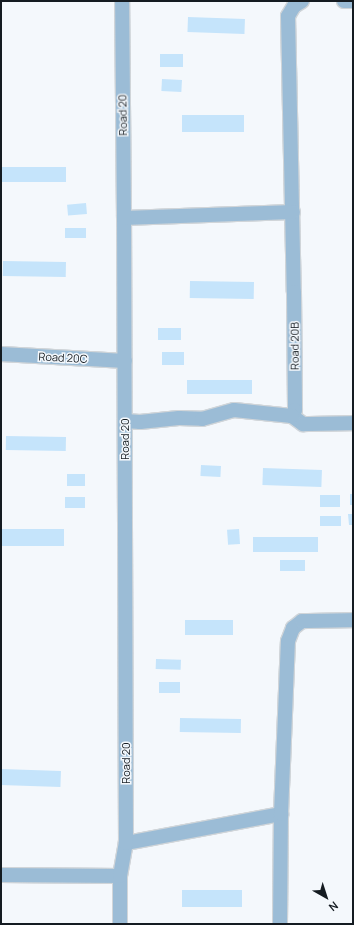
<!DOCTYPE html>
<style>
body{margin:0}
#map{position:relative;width:354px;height:925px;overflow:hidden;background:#f4f8fc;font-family:Manrope,sans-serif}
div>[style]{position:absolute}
.building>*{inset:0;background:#c5e4fb;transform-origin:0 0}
.roads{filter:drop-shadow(1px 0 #d0d5d9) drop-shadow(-1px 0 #d0d5d9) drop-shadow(0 1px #d0d5d9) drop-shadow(0 -1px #d0d5d9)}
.street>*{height:14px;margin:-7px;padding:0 7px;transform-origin:7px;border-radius:7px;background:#9bbcd6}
span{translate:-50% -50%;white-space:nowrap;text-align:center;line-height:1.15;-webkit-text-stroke:3px #f4f8fc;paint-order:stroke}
.street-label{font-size:11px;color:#141b21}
.frame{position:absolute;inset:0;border:2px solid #141b21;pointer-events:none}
.north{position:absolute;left:306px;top:877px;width:40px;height:40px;-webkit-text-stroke:3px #f4f8fc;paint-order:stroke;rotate:141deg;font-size:11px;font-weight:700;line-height:16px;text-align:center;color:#141b21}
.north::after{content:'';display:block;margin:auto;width:14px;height:18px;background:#141b21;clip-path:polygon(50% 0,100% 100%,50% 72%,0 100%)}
</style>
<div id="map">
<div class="building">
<div style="left:188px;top:17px;width:57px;height:15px;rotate:2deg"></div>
<div style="left:183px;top:54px;width:13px;height:23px;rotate:90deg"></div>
<div style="left:162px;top:79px;width:20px;height:12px;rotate:3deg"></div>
<div style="left:182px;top:115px;width:62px;height:17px"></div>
<div style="left:1px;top:167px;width:65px;height:15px"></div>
<div style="left:86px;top:203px;width:11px;height:19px;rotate:85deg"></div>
<div style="left:65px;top:228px;width:21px;height:10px"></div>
<div style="left:3px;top:261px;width:63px;height:15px;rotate:1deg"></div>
<div style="left:190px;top:281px;width:64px;height:17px;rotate:1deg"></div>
<div style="left:158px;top:328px;width:23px;height:12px"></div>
<div style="left:162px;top:352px;width:22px;height:13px"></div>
<div style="left:187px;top:380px;width:65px;height:14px"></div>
<div style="left:6px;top:436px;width:60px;height:14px;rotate:1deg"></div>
<div style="left:201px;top:465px;width:20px;height:11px;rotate:3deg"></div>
<div style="left:263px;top:468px;width:59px;height:17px;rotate:2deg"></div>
<div style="left:67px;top:474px;width:18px;height:12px"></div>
<div style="left:350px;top:494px;width:3px;height:11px"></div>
<div style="left:320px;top:495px;width:20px;height:12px"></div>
<div style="left:85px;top:497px;width:11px;height:20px;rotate:90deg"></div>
<div style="clip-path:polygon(348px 514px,353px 514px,353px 525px,349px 525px)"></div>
<div style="left:320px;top:516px;width:21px;height:10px"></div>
<div style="left:1px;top:529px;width:63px;height:17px"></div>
<div style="left:239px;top:529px;width:15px;height:12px;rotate:86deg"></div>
<div style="left:253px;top:537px;width:65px;height:15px"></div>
<div style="left:280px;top:560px;width:25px;height:11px"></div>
<div style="left:233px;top:620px;width:15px;height:48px;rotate:90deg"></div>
<div style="left:156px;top:659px;width:25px;height:10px;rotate:2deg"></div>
<div style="left:159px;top:682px;width:21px;height:11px"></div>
<div style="left:180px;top:718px;width:61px;height:14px;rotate:1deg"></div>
<div style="left:1px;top:769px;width:60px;height:16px;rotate:2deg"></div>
<div style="left:182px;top:890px;width:60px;height:17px"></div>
</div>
<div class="roads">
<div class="street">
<div style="left:302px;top:1px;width:9px;rotate:148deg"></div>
<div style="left:294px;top:6px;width:12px;rotate:121deg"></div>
<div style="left:288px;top:16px;width:276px;rotate:88.8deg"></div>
<div style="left:294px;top:292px;width:118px;rotate:89.5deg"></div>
<div style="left:295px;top:410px;width:7px;rotate:117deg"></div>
<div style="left:292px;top:416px;width:14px;rotate:36deg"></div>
<div style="left:303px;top:424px;width:50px;rotate:-1.1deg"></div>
<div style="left:344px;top:1px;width:9px"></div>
<div style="left:124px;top:218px;width:169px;rotate:-2deg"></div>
<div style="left:1px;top:354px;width:124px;rotate:3.2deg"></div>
<div style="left:125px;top:421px;width:15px;rotate:4deg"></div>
<div style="left:140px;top:422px;width:39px;rotate:-6deg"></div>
<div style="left:179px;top:418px;width:23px;rotate:2deg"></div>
<div style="left:202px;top:419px;width:33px;rotate:-16deg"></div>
<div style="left:234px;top:410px;width:58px;rotate:5.9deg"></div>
<div style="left:126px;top:843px;width:158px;rotate:-10.6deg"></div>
<div style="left:1px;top:875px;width:119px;rotate:0.5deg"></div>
<div style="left:120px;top:924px;width:48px;rotate:-90deg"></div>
<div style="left:120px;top:876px;width:34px;rotate:-80deg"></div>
<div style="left:126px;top:843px;width:625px;rotate:-90.18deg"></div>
<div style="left:124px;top:218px;width:217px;rotate:-90.5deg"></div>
<div style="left:280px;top:924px;width:110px;rotate:-89.5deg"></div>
<div style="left:281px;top:814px;width:173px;rotate:-87.7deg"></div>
<div style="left:288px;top:641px;width:14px;rotate:-69deg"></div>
<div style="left:293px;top:628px;width:11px;rotate:-38deg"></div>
<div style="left:302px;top:621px;width:51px;rotate:-1.1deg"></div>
</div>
</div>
<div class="street-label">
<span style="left:123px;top:115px;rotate:-91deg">Road 20</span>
<span style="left:295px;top:346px;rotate:-90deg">Road 20B</span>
<span style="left:63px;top:358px;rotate:3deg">Road 20C</span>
<span style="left:125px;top:439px;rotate:-90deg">Road 20</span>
<span style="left:126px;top:763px;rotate:-90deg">Road 20</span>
</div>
<div class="frame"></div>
<div class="north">N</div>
</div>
